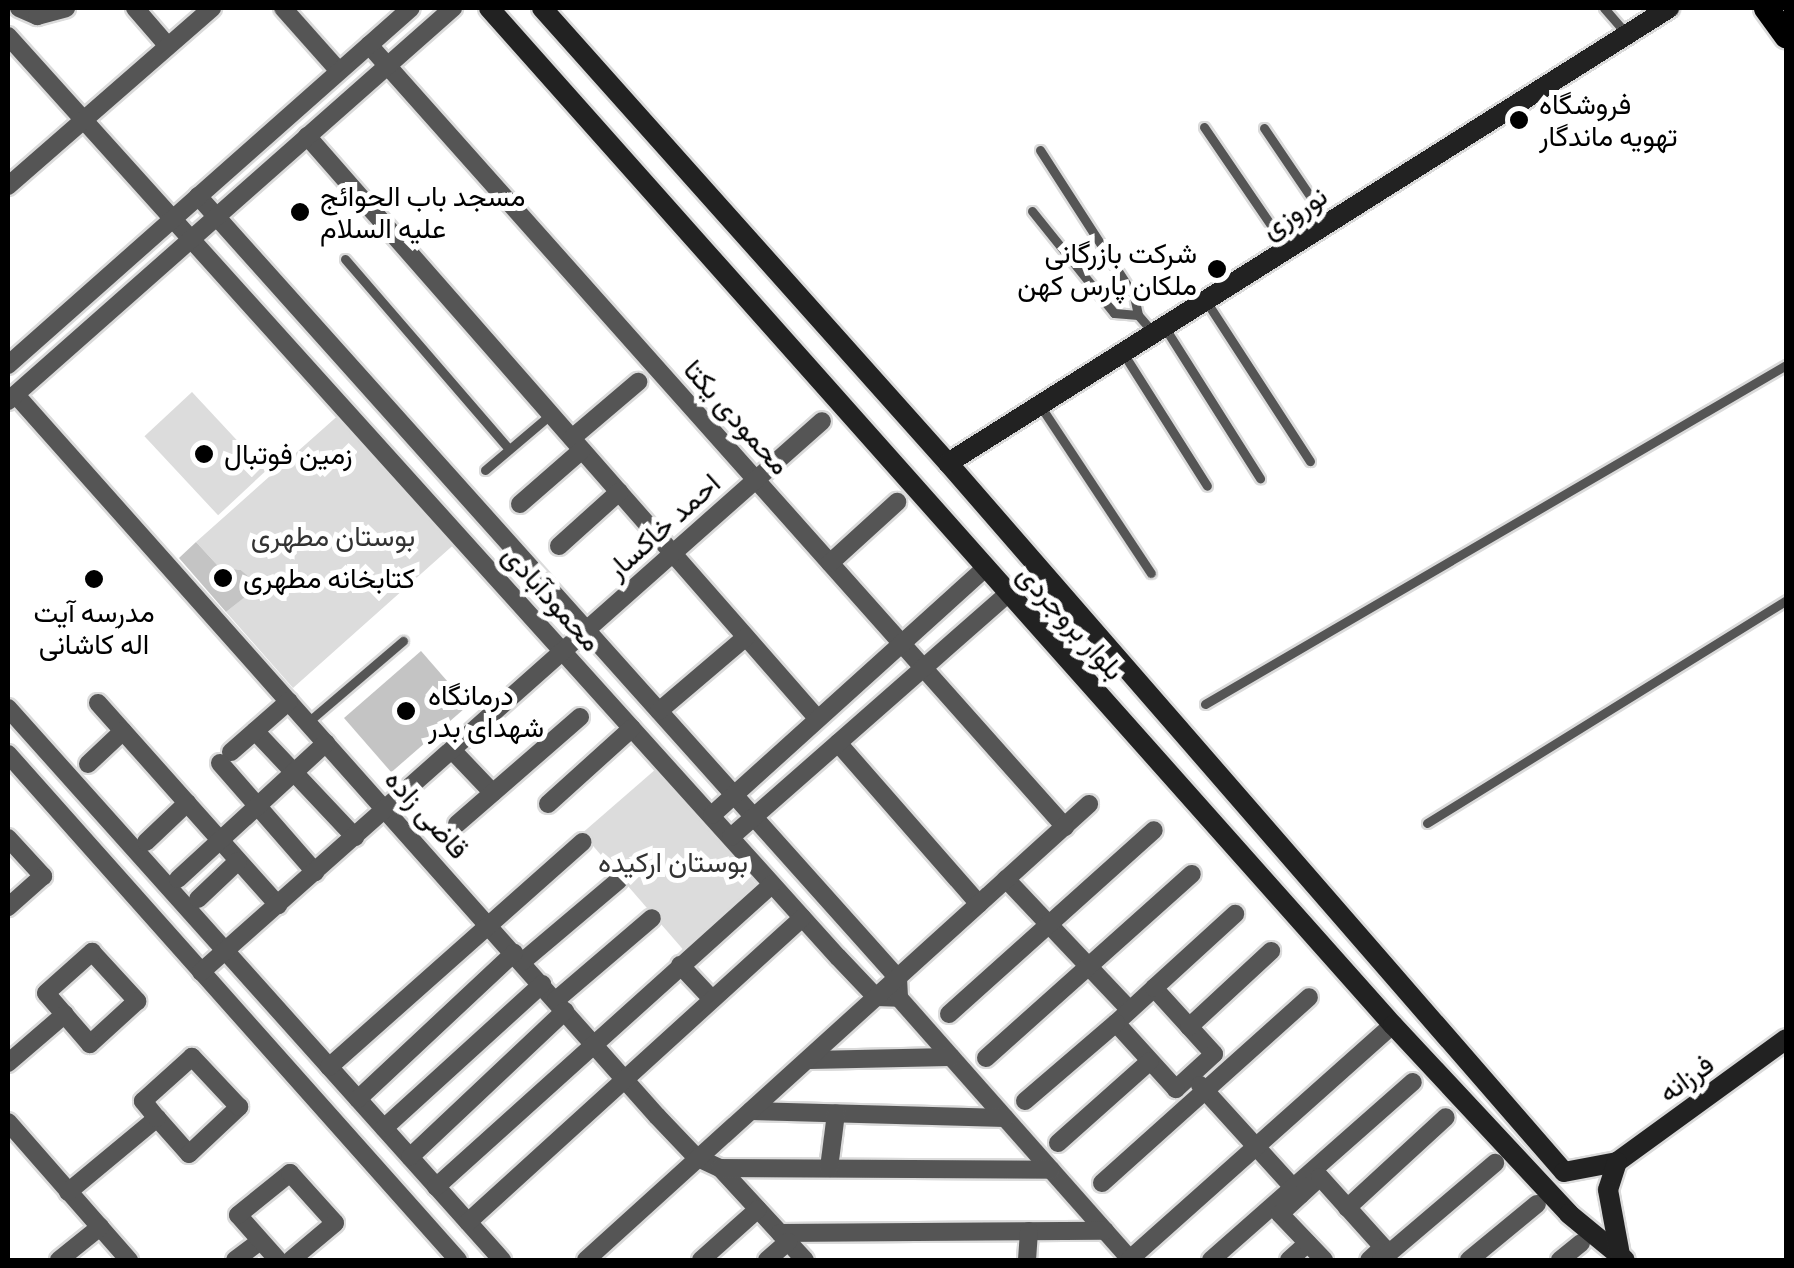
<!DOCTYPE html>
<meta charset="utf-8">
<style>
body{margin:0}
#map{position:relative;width:1794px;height:1268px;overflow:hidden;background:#fff;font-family:"Titillium Web",Vazirmatn,sans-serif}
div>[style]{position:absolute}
.green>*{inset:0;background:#dcdcdc;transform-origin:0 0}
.building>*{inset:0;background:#c4c4c4;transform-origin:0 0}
.roads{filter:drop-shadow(2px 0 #dbdbdb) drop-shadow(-2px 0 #dbdbdb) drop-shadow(0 2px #dbdbdb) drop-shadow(0 -2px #dbdbdb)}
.service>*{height:9px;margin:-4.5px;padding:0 4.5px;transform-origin:4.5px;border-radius:4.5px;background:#555}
.minor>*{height:18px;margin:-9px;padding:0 9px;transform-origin:9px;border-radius:9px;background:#555}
.secondary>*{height:20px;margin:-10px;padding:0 10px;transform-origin:10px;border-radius:10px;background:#222}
.primary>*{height:25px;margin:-12.5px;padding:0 12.5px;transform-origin:12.5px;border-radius:12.5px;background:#000}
.dots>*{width:28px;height:28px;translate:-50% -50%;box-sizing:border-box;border:5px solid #fff;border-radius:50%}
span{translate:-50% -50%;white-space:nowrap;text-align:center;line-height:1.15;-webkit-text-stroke:10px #fff;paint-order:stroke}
.poi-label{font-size:28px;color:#000}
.left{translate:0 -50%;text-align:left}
.right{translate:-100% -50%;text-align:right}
.street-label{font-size:28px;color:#000}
.park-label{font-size:28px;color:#333}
.frame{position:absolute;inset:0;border:10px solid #000;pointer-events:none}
</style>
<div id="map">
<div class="green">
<div style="left:192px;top:392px;width:108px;height:65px;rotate:47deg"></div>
<div style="clip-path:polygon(342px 412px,459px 540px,293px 688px,226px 612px,258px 586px,241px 570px,219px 567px,196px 542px)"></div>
<div style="left:656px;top:769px;width:157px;height:98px;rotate:49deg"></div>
</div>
<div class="building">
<div style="clip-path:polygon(196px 542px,219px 567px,241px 570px,259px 586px,226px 612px,179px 558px)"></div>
<div style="left:421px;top:651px;width:72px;height:102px;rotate:49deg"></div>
</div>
<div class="roads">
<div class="service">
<div style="left:1604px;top:8px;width:35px;rotate:49deg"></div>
<div style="left:1204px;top:127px;width:145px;rotate:55.7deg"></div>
<div style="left:1264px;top:128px;width:112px;rotate:55.9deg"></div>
<div style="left:1040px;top:150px;width:174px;rotate:57.2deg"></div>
<div style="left:1134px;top:296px;width:19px;rotate:78deg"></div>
<div style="left:1138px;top:315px;width:21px;rotate:49deg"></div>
<div style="left:1032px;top:211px;width:131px;rotate:51.2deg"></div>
<div style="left:1114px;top:313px;width:24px;rotate:5deg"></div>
<div style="left:345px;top:259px;width:251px;rotate:49.2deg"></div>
<div style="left:1206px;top:301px;width:191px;rotate:57deg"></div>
<div style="left:1165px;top:328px;width:178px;rotate:57.7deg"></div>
<div style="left:1123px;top:353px;width:157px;rotate:57.7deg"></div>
<div style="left:1041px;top:407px;width:199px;rotate:56.5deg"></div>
<div style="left:485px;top:470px;width:87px;rotate:-40.3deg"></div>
<div style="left:1205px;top:704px;width:673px;rotate:-30.26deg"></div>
<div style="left:308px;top:722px;width:125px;rotate:-40.5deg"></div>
<div style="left:1427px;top:823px;width:423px;rotate:-31.8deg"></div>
</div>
<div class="minor">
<div style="left:19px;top:8px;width:20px;rotate:24deg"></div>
<div style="left:37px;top:16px;width:30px;rotate:-15deg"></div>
<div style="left:135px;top:8px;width:49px;rotate:49.1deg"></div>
<div style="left:283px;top:8px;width:84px;rotate:48.4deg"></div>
<div style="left:8px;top:36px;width:1240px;rotate:47.98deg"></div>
<div style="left:838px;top:957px;width:55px;rotate:46.5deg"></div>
<div style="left:876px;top:997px;width:23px;rotate:2deg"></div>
<div style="left:369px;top:45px;width:1047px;rotate:48.33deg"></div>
<div style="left:307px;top:136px;width:775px;rotate:48.77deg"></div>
<div style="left:8px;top:186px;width:271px;rotate:-41.1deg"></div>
<div style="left:198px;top:196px;width:1050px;rotate:48.17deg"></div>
<div style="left:898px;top:978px;width:20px;rotate:87deg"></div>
<div style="left:899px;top:998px;width:350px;rotate:48.5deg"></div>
<div style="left:8px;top:365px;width:538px;rotate:-41.54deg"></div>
<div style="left:16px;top:395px;width:965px;rotate:48.36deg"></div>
<div style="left:657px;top:1116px;width:57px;rotate:46.4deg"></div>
<div style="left:696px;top:1157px;width:26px;rotate:25deg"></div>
<div style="left:720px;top:1168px;width:125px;rotate:47.3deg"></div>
<div style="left:8px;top:401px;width:594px;rotate:-41.45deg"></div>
<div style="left:572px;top:438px;width:87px;rotate:-40.3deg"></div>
<div style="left:520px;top:504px;width:82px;rotate:-41.1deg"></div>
<div style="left:559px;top:546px;width:81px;rotate:-42deg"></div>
<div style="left:830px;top:563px;width:91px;rotate:-42.3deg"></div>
<div style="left:98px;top:703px;width:271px;rotate:48.3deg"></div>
<div style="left:8px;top:708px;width:741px;rotate:48.17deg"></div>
<div style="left:659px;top:711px;width:114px;rotate:-40.4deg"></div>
<div style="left:255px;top:731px;width:146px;rotate:46.7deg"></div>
<div style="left:838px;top:743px;width:214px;rotate:48.8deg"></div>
<div style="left:452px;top:750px;width:59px;rotate:46.4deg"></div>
<div style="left:231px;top:752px;width:77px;rotate:-41.3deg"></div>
<div style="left:8px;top:754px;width:677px;rotate:48.35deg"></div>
<div style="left:220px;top:763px;width:145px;rotate:48.9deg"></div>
<div style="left:88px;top:764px;width:48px;rotate:-43.3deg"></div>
<div style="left:548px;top:804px;width:113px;rotate:-42.1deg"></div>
<div style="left:712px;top:815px;width:370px;rotate:-42.1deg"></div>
<div style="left:457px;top:824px;width:163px;rotate:-41deg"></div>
<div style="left:731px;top:837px;width:370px;rotate:-41.3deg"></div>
<div style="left:8px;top:838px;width:52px;rotate:47.4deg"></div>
<div style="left:43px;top:876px;width:47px;rotate:138.5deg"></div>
<div style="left:146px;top:842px;width:57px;rotate:-43.6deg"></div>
<div style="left:178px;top:879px;width:201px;rotate:-42.6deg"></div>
<div style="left:1006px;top:879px;width:180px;rotate:46.6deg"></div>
<div style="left:198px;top:899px;width:55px;rotate:-43.5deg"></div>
<div style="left:92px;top:952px;width:67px;rotate:47.4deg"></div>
<div style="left:137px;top:1001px;width:64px;rotate:137.5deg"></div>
<div style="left:90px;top:1044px;width:67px;rotate:-130.8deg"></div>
<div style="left:46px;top:993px;width:62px;rotate:-41.7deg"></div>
<div style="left:522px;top:962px;width:126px;rotate:-40.2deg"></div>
<div style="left:680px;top:965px;width:45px;rotate:46.8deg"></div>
<div style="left:201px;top:972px;width:830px;rotate:-41.58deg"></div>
<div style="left:1154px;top:988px;width:89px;rotate:47.7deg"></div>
<div style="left:1214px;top:1054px;width:52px;rotate:137.4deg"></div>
<div style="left:1176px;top:1089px;width:89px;rotate:-132.3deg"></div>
<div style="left:1116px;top:1023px;width:52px;rotate:-42.6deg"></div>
<div style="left:1154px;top:988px;width:110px;rotate:-42.4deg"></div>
<div style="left:556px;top:1000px;width:126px;rotate:-40.5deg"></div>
<div style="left:949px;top:1014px;width:275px;rotate:-41.9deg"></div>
<div style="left:1189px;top:1027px;width:112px;rotate:-42.8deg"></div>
<div style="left:986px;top:1058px;width:276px;rotate:-41.8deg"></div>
<div style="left:808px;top:1060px;width:143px;rotate:-1.2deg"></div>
<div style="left:8px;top:1063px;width:75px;rotate:-40.7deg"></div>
<div style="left:329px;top:1067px;width:339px;rotate:-41.6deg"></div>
<div style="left:1200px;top:1085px;width:149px;rotate:47.7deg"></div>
<div style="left:358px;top:1099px;width:214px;rotate:-43.1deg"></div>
<div style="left:1025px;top:1101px;width:120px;rotate:-40.6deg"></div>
<div style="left:751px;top:1111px;width:254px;rotate:1.6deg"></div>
<div style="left:8px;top:1122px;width:184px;rotate:48.8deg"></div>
<div style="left:384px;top:1128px;width:214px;rotate:-42.3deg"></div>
<div style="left:1058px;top:1143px;width:123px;rotate:-41.7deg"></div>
<div style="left:410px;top:1157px;width:213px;rotate:-43.3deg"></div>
<div style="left:720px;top:1168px;width:331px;rotate:0.3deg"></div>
<div style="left:829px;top:1168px;width:55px;rotate:-82.7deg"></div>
<div style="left:1102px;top:1183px;width:278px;rotate:-41.9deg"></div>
<div style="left:436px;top:1187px;width:452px;rotate:-42deg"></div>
<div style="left:68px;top:1192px;width:116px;rotate:-39.7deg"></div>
<div style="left:157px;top:1118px;width:48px;rotate:48.4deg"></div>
<div style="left:189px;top:1154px;width:69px;rotate:-43.2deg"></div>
<div style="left:239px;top:1107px;width:69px;rotate:-133.2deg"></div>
<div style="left:192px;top:1057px;width:66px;rotate:138.1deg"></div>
<div style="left:143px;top:1101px;width:22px;rotate:51deg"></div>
<div style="left:1347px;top:1208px;width:134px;rotate:-42.6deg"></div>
<div style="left:468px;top:1222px;width:452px;rotate:-42.3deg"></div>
<div style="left:780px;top:1233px;width:325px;rotate:-0.4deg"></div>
<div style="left:1130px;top:1259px;width:352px;rotate:-41.7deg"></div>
<div style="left:59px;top:1260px;width:53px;rotate:-38.8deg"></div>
<div style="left:235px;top:1260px;width:31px;rotate:-37deg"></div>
<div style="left:278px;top:1260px;width:60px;rotate:-131.6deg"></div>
<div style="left:238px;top:1215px;width:67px;rotate:-38.9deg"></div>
<div style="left:290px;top:1173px;width:67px;rotate:48deg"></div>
<div style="left:335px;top:1223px;width:57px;rotate:139.9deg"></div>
<div style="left:586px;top:1260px;width:679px;rotate:-42.19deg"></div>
<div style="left:701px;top:1260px;width:76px;rotate:-41.8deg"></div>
<div style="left:767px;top:1260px;width:28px;rotate:-41deg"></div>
<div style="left:1027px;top:1260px;width:29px;rotate:-86deg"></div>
<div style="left:1211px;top:1260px;width:269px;rotate:-41.4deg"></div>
<div style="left:1289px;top:1260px;width:25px;rotate:-42deg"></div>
<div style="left:1324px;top:1260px;width:64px;rotate:-133.7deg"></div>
<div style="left:1280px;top:1214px;width:54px;rotate:-42.8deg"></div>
<div style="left:1320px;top:1177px;width:94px;rotate:48deg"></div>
<div style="left:1383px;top:1247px;width:19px;rotate:137deg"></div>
<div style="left:1381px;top:1260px;width:150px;rotate:-40.4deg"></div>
<div style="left:1469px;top:1260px;width:88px;rotate:-39.5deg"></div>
<div style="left:1560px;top:1260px;width:27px;rotate:-39deg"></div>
</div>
<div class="secondary">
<div style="left:489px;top:8px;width:1361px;rotate:48.37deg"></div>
<div style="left:1393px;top:1025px;width:258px;rotate:47deg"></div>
<div style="left:1569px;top:1214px;width:72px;rotate:39.4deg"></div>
<div style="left:542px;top:8px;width:610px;rotate:48.26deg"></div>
<div style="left:948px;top:463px;width:939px;rotate:49.01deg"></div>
<div style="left:1564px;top:1172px;width:54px;rotate:-10.7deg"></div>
<div style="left:1617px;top:1162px;width:209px;rotate:-36deg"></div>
<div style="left:948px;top:463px;width:853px;rotate:-32.25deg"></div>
<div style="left:1617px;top:1162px;width:29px;rotate:108deg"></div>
<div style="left:1608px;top:1190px;width:66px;rotate:79.5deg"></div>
</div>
<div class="primary">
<div style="left:1766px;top:8px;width:34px;rotate:54deg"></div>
</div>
</div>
<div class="dots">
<div style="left:1519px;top:120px;background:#000"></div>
<div style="left:300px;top:212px;background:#000"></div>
<div style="left:1217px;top:269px;background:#000"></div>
<div style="left:204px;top:454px;background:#000"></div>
<div style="left:223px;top:578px;background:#000"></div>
<div style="left:94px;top:579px;background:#000"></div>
<div style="left:406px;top:711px;background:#000"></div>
</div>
<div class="poi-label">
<span class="left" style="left:1539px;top:120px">فروشگاه<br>تهویه ماندگار</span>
<span class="left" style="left:320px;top:212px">مسجد باب الحوائج<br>علیه السلام</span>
<span class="right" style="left:1197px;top:269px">شرکت بازرگانی<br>ملکان پارس کهن</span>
<span class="left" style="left:224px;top:454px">زمین فوتبال</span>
<span class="left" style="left:243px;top:578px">کتابخانه مطهری</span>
<span style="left:94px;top:628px">مدرسه آیت<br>اله کاشانی</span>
<span class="left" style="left:428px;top:711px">درمانگاه<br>شهدای بدر</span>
</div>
<div class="street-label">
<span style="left:1294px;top:212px;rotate:-33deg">نوروزی</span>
<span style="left:737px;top:417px;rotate:48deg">محمودی یکتا</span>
<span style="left:663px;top:526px;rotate:-42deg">احمد خاکسار</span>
<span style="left:552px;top:598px;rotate:48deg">محمودآبادی</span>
<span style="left:1071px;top:622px;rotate:48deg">بلوار بروجردی</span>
<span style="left:427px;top:814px;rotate:48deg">قاضی زاده</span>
<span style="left:1686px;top:1078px;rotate:-36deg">فرزانه</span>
</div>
<div class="park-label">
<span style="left:333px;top:536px">بوستان مطهری</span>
<span style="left:673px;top:862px">بوستان ارکیده</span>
</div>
<div class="frame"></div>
</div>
